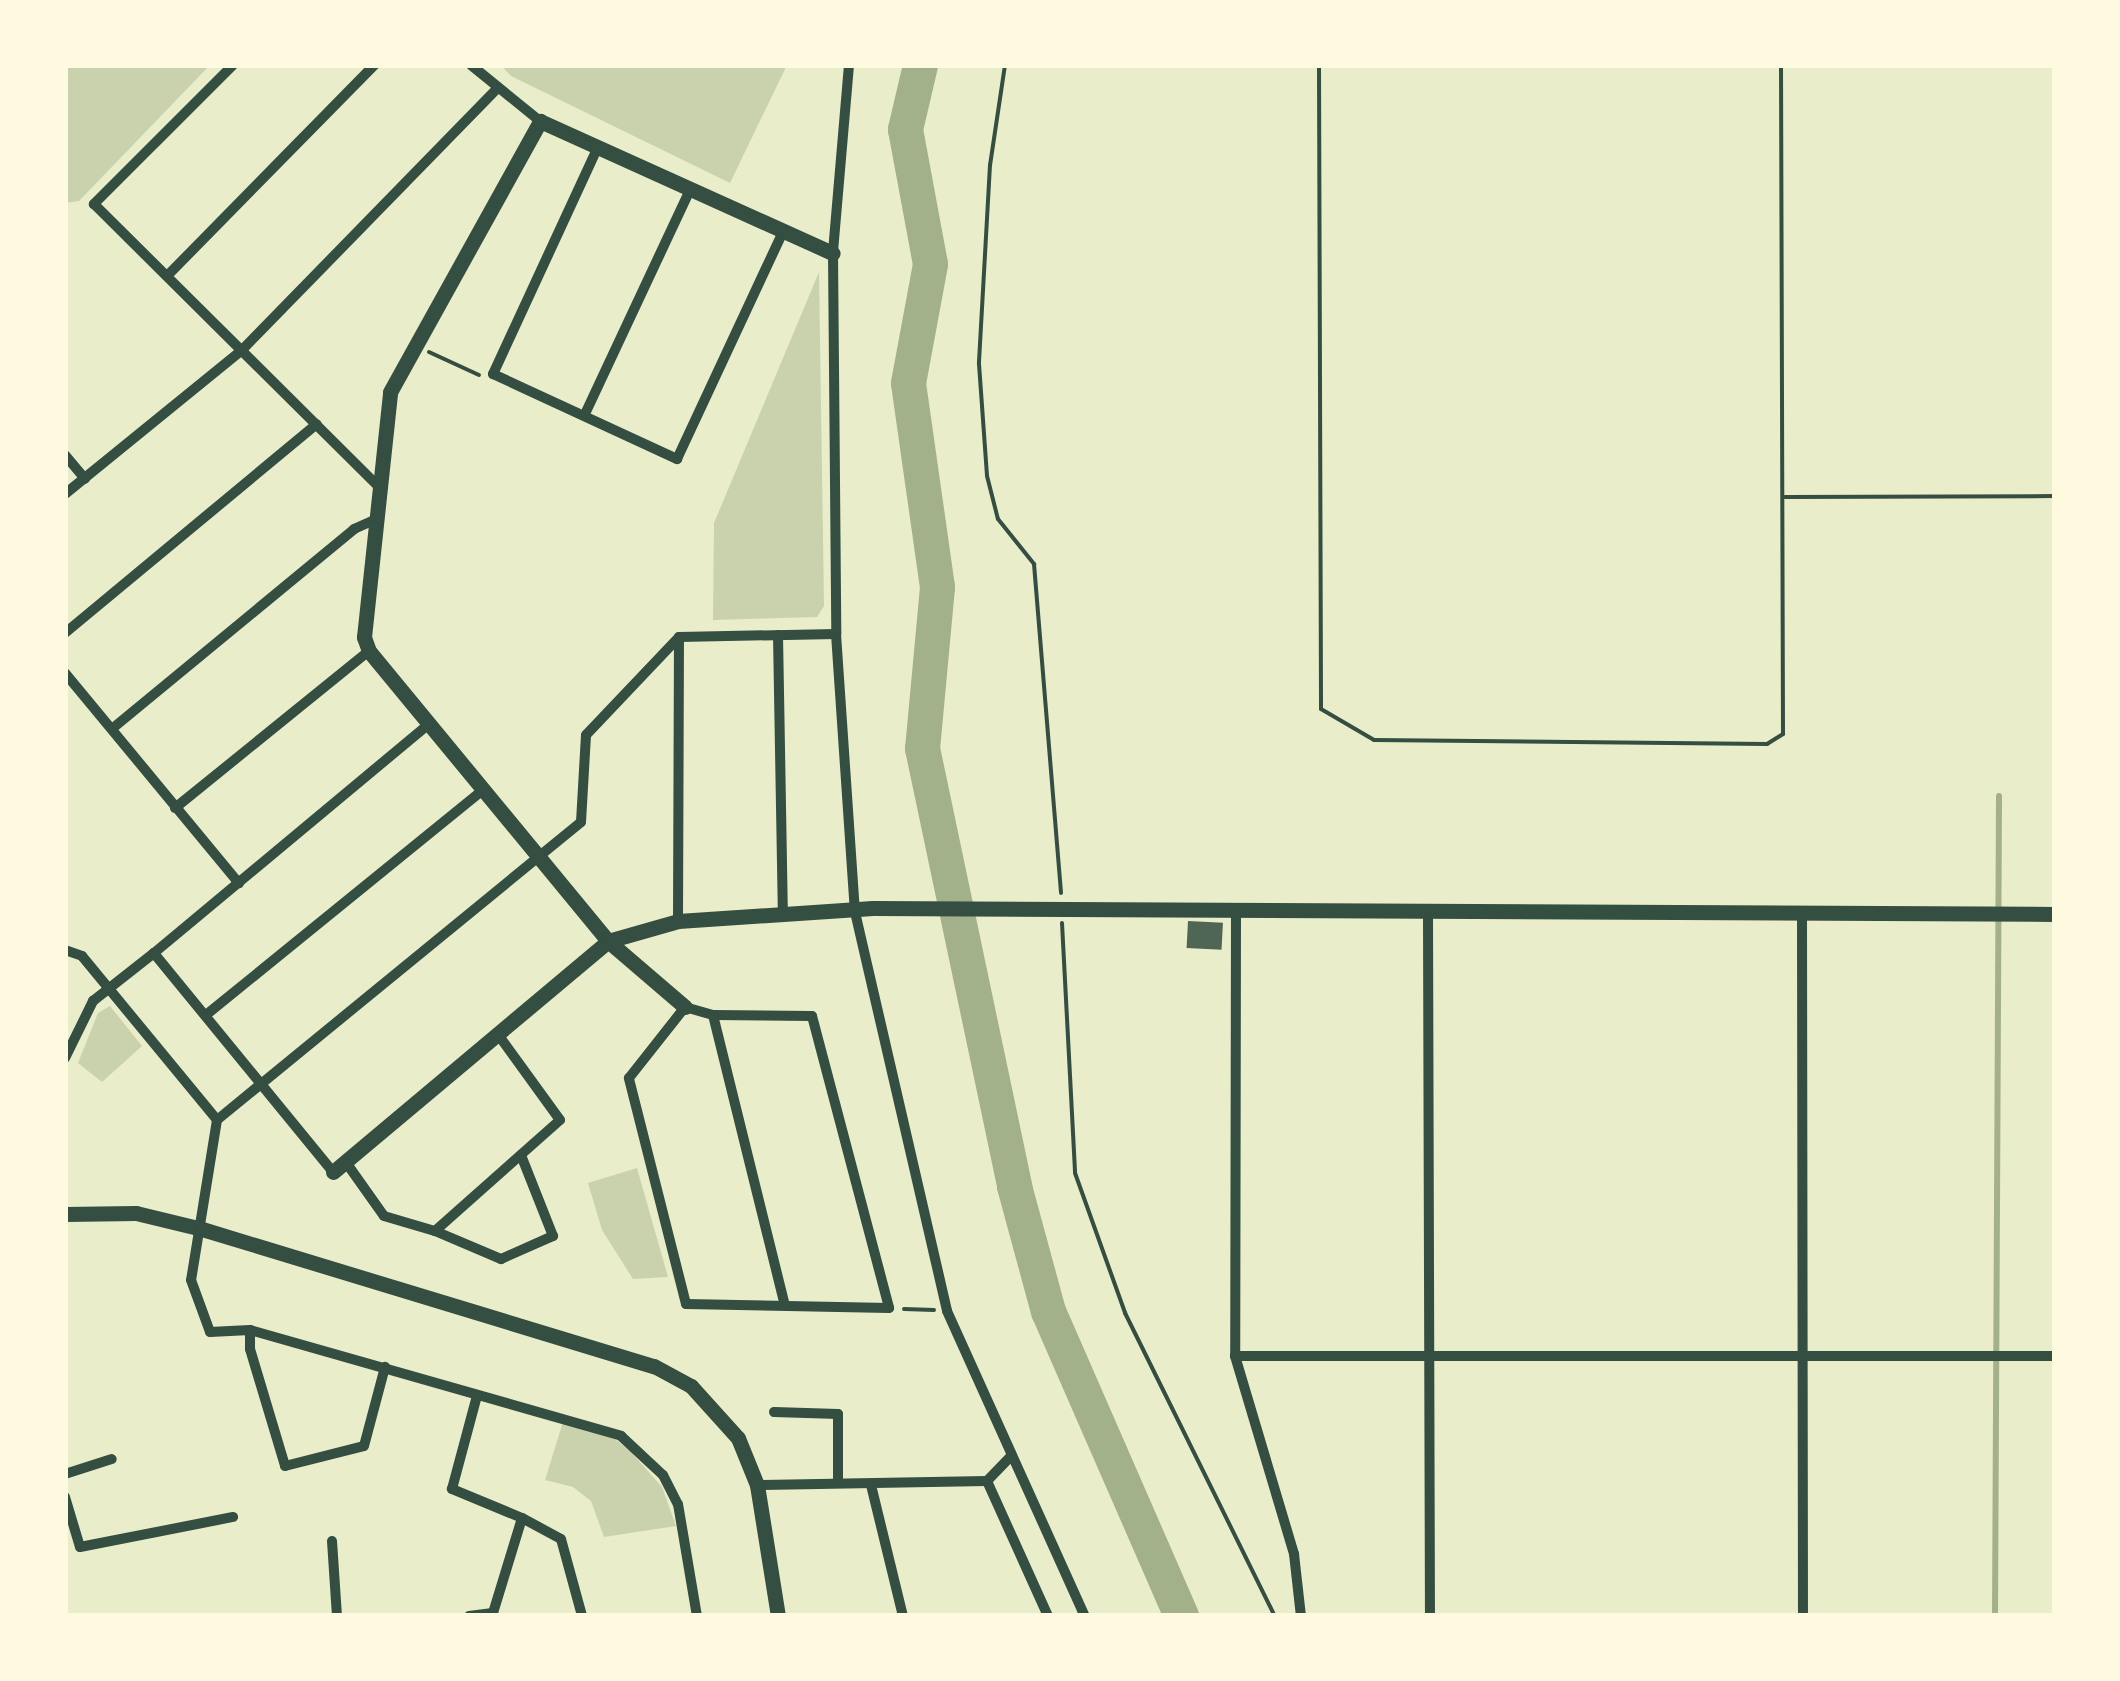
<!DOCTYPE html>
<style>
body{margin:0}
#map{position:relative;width:2120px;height:1681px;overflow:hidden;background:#e9edc9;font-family:Ubuntu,sans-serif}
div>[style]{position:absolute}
.green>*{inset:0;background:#cad2ad}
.stream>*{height:6px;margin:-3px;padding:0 3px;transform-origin:3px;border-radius:3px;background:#a3b18a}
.river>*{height:35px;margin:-17.5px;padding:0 17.5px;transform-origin:17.5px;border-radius:17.5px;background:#a3b18a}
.building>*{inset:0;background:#4f6655;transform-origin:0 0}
.path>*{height:4px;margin:-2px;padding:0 2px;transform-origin:2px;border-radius:2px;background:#344e41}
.minor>*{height:10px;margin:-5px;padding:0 5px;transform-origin:5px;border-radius:5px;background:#344e41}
.tertiary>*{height:15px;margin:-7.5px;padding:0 7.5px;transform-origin:7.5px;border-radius:7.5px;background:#344e41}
span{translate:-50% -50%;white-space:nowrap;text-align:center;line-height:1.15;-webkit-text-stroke:8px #fefae0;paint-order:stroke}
.frame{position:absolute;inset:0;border:68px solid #fefae0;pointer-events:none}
</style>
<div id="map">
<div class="green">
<div style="clip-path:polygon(65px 65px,210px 65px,79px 201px,65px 203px)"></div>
<div style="clip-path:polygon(501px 65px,787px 65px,730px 183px,511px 76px)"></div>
<div style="clip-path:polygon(819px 272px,824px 606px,817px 617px,713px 620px,714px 523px)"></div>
<div style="clip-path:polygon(110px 1006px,142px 1046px,102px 1082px,78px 1063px,98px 1013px)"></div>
<div style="clip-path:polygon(637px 1168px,668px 1277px,633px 1279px,602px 1230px,588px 1183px)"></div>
<div style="clip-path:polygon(563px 1422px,615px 1439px,631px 1452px,662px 1487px,676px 1526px,604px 1537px,591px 1501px,573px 1487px,545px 1480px)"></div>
</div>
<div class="stream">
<div style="left:1995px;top:1616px;width:820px;rotate:-89.72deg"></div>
</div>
<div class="river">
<div style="left:920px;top:65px;width:66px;rotate:103.2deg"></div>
<div style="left:905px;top:129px;width:137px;rotate:79.5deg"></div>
<div style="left:930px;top:264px;width:121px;rotate:100.5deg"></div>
<div style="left:908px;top:383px;width:206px;rotate:81.9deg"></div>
<div style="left:937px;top:587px;width:162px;rotate:95.3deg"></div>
<div style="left:922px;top:748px;width:448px;rotate:78.1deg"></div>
<div style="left:1014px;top:1186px;width:130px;rotate:74.8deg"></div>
<div style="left:1048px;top:1311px;width:333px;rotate:66.4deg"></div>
</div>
<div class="building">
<div style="left:1188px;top:921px;width:35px;height:27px;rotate:3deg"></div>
</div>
<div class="path">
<div style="left:1005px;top:65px;width:101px;rotate:98.5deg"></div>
<div style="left:990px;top:165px;width:199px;rotate:93.2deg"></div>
<div style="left:979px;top:364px;width:112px;rotate:85.9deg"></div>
<div style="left:987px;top:476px;width:44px;rotate:75.7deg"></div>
<div style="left:998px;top:519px;width:58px;rotate:51.3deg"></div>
<div style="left:1034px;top:564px;width:330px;rotate:85.3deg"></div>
<div style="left:1319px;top:65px;width:644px;rotate:89.82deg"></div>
<div style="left:1321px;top:709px;width:61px;rotate:30.3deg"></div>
<div style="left:1374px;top:740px;width:393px;rotate:0.6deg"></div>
<div style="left:1767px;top:744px;width:19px;rotate:-32deg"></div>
<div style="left:1783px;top:734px;width:669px;rotate:-90.17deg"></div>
<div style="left:429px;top:352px;width:55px;rotate:24.7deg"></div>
<div style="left:1785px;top:497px;width:270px;rotate:-0.2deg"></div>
<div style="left:1062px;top:923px;width:250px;rotate:87deg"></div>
<div style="left:1075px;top:1173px;width:149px;rotate:70.3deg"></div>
<div style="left:1125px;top:1313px;width:338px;rotate:63.7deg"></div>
<div style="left:904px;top:1309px;width:30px;rotate:2deg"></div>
</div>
<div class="minor">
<div style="left:233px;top:65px;width:197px;rotate:135deg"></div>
<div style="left:94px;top:204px;width:402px;rotate:44.8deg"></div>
<div style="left:471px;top:65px;width:89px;rotate:39.1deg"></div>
<div style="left:849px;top:65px;width:189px;rotate:94.9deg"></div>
<div style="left:833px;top:253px;width:381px;rotate:89.5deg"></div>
<div style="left:836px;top:634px;width:279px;rotate:86.1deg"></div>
<div style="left:855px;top:912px;width:409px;rotate:77deg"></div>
<div style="left:947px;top:1311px;width:335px;rotate:65.7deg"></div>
<div style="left:597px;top:149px;width:248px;rotate:114.8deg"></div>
<div style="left:493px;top:374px;width:203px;rotate:24.8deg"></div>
<div style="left:677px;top:459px;width:251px;rotate:-65deg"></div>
<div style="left:167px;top:276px;width:296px;rotate:-45.5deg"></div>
<div style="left:585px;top:414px;width:247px;rotate:-64.9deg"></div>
<div style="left:65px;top:455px;width:31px;rotate:50deg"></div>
<div style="left:65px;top:494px;width:228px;rotate:-39.1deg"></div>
<div style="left:242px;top:350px;width:365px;rotate:-45.7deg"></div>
<div style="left:65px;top:633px;width:327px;rotate:-39.7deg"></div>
<div style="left:778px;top:635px;width:281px;rotate:89deg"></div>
<div style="left:65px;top:673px;width:273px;rotate:50.4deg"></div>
<div style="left:113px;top:728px;width:313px;rotate:-39.5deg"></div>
<div style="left:354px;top:529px;width:24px;rotate:-24deg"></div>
<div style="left:175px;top:808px;width:250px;rotate:-39deg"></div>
<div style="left:1236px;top:912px;width:444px;rotate:90.1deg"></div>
<div style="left:1235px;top:1356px;width:207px;rotate:73.4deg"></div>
<div style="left:1294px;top:1554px;width:62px;rotate:83.6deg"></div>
<div style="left:1428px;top:913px;width:703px;rotate:89.84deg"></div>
<div style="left:1802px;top:913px;width:703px;rotate:89.92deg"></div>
<div style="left:678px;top:921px;width:284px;rotate:-89.8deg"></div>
<div style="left:679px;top:637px;width:157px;rotate:-1.1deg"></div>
<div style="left:65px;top:950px;width:18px;rotate:19deg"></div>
<div style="left:82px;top:956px;width:212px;rotate:50.5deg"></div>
<div style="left:217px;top:1120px;width:162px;rotate:99.2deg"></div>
<div style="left:191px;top:1280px;width:55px;rotate:69.9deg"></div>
<div style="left:210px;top:1332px;width:40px;rotate:-2.9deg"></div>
<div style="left:250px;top:1330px;width:386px;rotate:15.9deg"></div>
<div style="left:621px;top:1436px;width:57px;rotate:42.9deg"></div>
<div style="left:663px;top:1475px;width:33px;rotate:63deg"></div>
<div style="left:678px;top:1504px;width:114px;rotate:80.4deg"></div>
<div style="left:685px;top:1007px;width:29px;rotate:16deg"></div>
<div style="left:713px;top:1015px;width:99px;rotate:0.6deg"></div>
<div style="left:812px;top:1016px;width:302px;rotate:75.2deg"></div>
<div style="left:889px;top:1308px;width:203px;rotate:-178.9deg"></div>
<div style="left:686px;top:1304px;width:233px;rotate:-104.2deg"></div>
<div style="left:629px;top:1078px;width:90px;rotate:-51.7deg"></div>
<div style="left:206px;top:1015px;width:357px;rotate:-39.1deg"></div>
<div style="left:713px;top:1015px;width:299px;rotate:76.1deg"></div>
<div style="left:65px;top:1058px;width:64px;rotate:-63.8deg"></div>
<div style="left:93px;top:1001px;width:78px;rotate:-38.2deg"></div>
<div style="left:217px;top:1120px;width:470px;rotate:-39.3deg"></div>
<div style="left:581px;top:822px;width:87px;rotate:-86.7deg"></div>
<div style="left:586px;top:735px;width:135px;rotate:-46.5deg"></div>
<div style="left:345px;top:1161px;width:67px;rotate:54.7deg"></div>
<div style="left:384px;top:1216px;width:53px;rotate:16.4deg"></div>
<div style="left:435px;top:1231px;width:167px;rotate:-41.6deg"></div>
<div style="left:560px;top:1120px;width:107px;rotate:-125.9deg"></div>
<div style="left:333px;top:1172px;width:283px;rotate:-129.3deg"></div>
<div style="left:154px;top:953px;width:358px;rotate:-39.8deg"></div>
<div style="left:435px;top:1231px;width:72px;rotate:23deg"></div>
<div style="left:501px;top:1259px;width:57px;rotate:-23.9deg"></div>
<div style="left:553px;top:1236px;width:87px;rotate:-111.6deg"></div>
<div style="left:250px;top:1330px;width:19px;rotate:90deg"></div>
<div style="left:250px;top:1349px;width:122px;rotate:73.3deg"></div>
<div style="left:285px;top:1466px;width:81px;rotate:-14.2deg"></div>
<div style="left:364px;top:1446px;width:82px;rotate:-75.1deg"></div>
<div style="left:1235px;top:1356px;width:820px"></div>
<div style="left:774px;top:1412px;width:64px;rotate:1.8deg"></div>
<div style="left:838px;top:1414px;width:67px;rotate:90deg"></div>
<div style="left:65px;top:1474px;width:49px;rotate:-17.7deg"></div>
<div style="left:987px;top:1481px;width:148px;rotate:65.7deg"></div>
<div style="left:757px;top:1485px;width:230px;rotate:-1deg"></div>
<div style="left:987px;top:1481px;width:35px;rotate:-46deg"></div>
<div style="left:871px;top:1485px;width:135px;rotate:76.3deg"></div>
<div style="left:65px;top:1497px;width:52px;rotate:73.3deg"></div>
<div style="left:80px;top:1547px;width:156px;rotate:-11.1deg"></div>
<div style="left:522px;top:1518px;width:44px;rotate:28.3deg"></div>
<div style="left:561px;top:1539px;width:80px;rotate:74.7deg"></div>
<div style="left:332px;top:1541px;width:75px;rotate:86.2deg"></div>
<div style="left:469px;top:1616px;width:24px;rotate:-7deg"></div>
<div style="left:493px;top:1613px;width:99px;rotate:-73deg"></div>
<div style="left:522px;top:1518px;width:76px;rotate:-157.5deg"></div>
<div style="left:452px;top:1489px;width:96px;rotate:-75deg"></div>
</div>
<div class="tertiary">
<div style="left:685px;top:1007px;width:101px;rotate:-139.4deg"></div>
<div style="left:608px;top:941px;width:376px;rotate:-129.5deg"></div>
<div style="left:369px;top:651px;width:15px;rotate:-110deg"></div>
<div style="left:364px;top:637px;width:246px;rotate:-83.9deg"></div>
<div style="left:390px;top:392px;width:310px;rotate:-61deg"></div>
<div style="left:540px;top:121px;width:321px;rotate:24.3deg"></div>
<div style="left:333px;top:1172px;width:359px;rotate:-40deg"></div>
<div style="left:608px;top:941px;width:73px;rotate:-15.9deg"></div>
<div style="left:678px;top:921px;width:195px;rotate:-3.8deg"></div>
<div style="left:873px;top:908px;width:1182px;rotate:0.29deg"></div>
<div style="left:65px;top:1214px;width:71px;rotate:-0.8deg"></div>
<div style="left:136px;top:1213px;width:68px;rotate:13.6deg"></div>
<div style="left:202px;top:1229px;width:472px;rotate:16.9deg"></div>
<div style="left:654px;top:1366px;width:42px;rotate:28.4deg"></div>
<div style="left:691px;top:1386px;width:70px;rotate:47.9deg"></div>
<div style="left:738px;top:1438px;width:51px;rotate:68deg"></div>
<div style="left:757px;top:1485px;width:133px;rotate:80.9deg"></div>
</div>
<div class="frame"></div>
</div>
